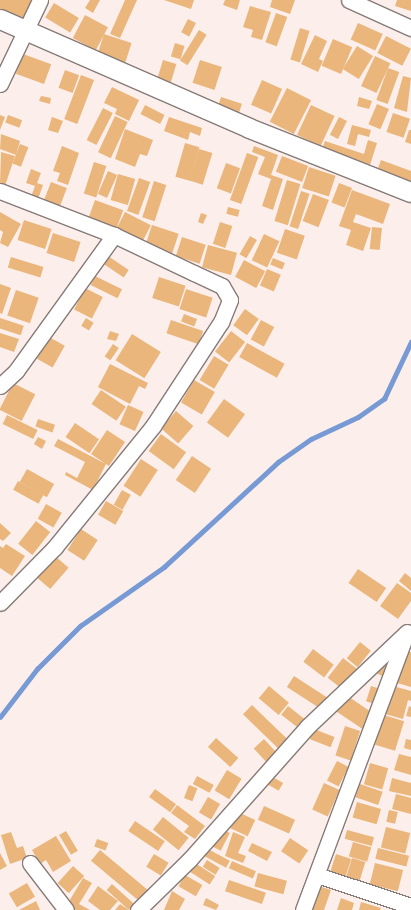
<!DOCTYPE html>
<style>
body{margin:0}
#map{position:relative;width:411px;height:910px;overflow:hidden;background:#fcefeb;font-family:Helvetica,sans-serif}
div>[style]{position:absolute}
.stream>*{height:4.5px;margin:-2.25px;padding:0 2.25px;transform-origin:2.25px;border-radius:2.25px;background:#779ad5}
.building>*{inset:0;background:#eab67b;transform-origin:0 0}
.roads{filter:drop-shadow(1px 0 #867b78) drop-shadow(-1px 0 #867b78) drop-shadow(0 1px #867b78) drop-shadow(0 -1px #867b78)}
.minor>*{height:15px;margin:-7.5px;padding:0 7.5px;transform-origin:7.5px;border-radius:7.5px;background:#fff}
.tertiary>*{height:19px;margin:-9.5px;padding:0 9.5px;transform-origin:9.5px;border-radius:9.5px;background:#fff}
span{translate:-50% -50%;white-space:nowrap;text-align:center;line-height:1.15;-webkit-text-stroke:5px #fff;paint-order:stroke}
</style>
<div id="map">
<div class="stream">
<div style="left:0;top:717px;width:61px;rotate:-52.4deg"></div>
<div style="left:37px;top:669px;width:61px;rotate:-45deg"></div>
<div style="left:80px;top:626px;width:103px;rotate:-35.1deg"></div>
<div style="left:164px;top:567px;width:155px;rotate:-42.6deg"></div>
<div style="left:278px;top:462px;width:40px;rotate:-34.9deg"></div>
<div style="left:311px;top:439px;width:52px;rotate:-25.1deg"></div>
<div style="left:358px;top:417px;width:32px;rotate:-35deg"></div>
<div style="left:384px;top:399px;width:63px;rotate:-64.7deg"></div>
</div>
<div class="building">
<div style="clip-path:polygon(0 0,32px 0,22px 23px,0 13px)"></div>
<div style="clip-path:polygon(90px 0,100px 0,93px 13px,85px 8px)"></div>
<div style="clip-path:polygon(125px 0,137px 0,120px 38px,110px 34px)"></div>
<div style="clip-path:polygon(164px 0,194px 0,191px 9px)"></div>
<div style="clip-path:polygon(225px 0,240px 0,237px 10px,223px 5px)"></div>
<div style="clip-path:polygon(272px 0,295px 0,290px 14px,270px 7px)"></div>
<div style="clip-path:polygon(397px 0,411px 0,411px 11px,395px 6px)"></div>
<div style="left:54px;top:3px;width:29px;height:17px;rotate:31deg"></div>
<div style="clip-path:polygon(250px 6px,271px 12px,262px 40px,251px 37px,253px 30px,243px 27px)"></div>
<div style="left:276px;top:13px;width:12px;height:31px;rotate:20deg"></div>
<div style="left:85px;top:15px;width:26px;height:26px;rotate:28deg"></div>
<div style="left:188px;top:19px;width:9px;height:15px;rotate:27deg"></div>
<div style="left:358px;top:23px;width:27px;height:18px;rotate:24deg"></div>
<div style="left:300px;top:28px;width:10px;height:33px;rotate:17deg"></div>
<div style="left:199px;top:30px;width:9px;height:36px;rotate:32deg"></div>
<div style="left:104px;top:34px;width:29px;height:22px;rotate:18deg"></div>
<div style="clip-path:polygon(315px 35px,327px 41px,319px 59px,323px 61px,318px 72px,301px 64px)"></div>
<div style="left:386px;top:36px;width:28px;height:19px;rotate:27deg"></div>
<div style="left:333px;top:39px;width:21px;height:29px;rotate:23deg"></div>
<div style="left:175px;top:43px;width:10px;height:14px;rotate:17deg"></div>
<div style="left:357px;top:46px;width:19px;height:27px;rotate:32deg"></div>
<div style="left:23px;top:54px;width:30px;height:21px;rotate:20deg"></div>
<div style="left:375px;top:56px;width:17px;height:33px;rotate:25deg"></div>
<div style="left:163px;top:60px;width:14px;height:19px;rotate:17deg"></div>
<div style="left:200px;top:60px;width:23px;height:24px;rotate:18deg"></div>
<div style="left:388px;top:68px;width:12px;height:34px;rotate:20deg"></div>
<div style="left:65px;top:70px;width:15px;height:19px;rotate:20deg"></div>
<div style="left:81px;top:75px;width:14px;height:47px;rotate:21deg"></div>
<div style="clip-path:polygon(403px 76px,411px 78px,407px 112px,394px 108px)"></div>
<div style="left:262px;top:80px;width:22px;height:27px;rotate:24deg"></div>
<div style="clip-path:polygon(112px 87px,139px 100px,129px 121px,115px 114px,117px 109px,104px 103px)"></div>
<div style="left:287px;top:88px;width:27px;height:38px;rotate:27deg"></div>
<div style="clip-path:polygon(41px 96px,51px 98px,50px 104px,39px 101px)"></div>
<div style="left:221px;top:97px;width:22px;height:10px;rotate:18deg"></div>
<div style="clip-path:polygon(359px 97px,372px 101px,369px 109px,357px 106px)"></div>
<div style="left:377px;top:104px;width:13px;height:22px;rotate:23deg"></div>
<div style="left:145px;top:105px;width:22px;height:10px;rotate:27deg"></div>
<div style="left:311px;top:105px;width:26px;height:33px;rotate:25deg"></div>
<div style="left:103px;top:108px;width:11px;height:36px;rotate:27deg"></div>
<div style="left:393px;top:113px;width:18px;height:20px;rotate:19deg"></div>
<div style="clip-path:polygon(0 115px,5px 117px,0 130px)"></div>
<div style="left:8px;top:115px;width:15px;height:8px;rotate:20deg"></div>
<div style="left:115px;top:116px;width:14px;height:40px;rotate:25deg"></div>
<div style="clip-path:polygon(52px 117px,63px 121px,58px 133px,48px 130px)"></div>
<div style="clip-path:polygon(169px 117px,202px 128px,200px 136px,190px 132px,188px 140px,164px 131px)"></div>
<div style="left:339px;top:117px;width:9px;height:20px;rotate:27deg"></div>
<div style="clip-path:polygon(352px 125px,371px 130px,369px 137px,358px 134px,355px 146px,347px 144px)"></div>
<div style="clip-path:polygon(125px 129px,153px 140px,147px 156px,140px 154px,135px 167px,115px 159px)"></div>
<div style="clip-path:polygon(409px 130px,411px 130px,411px 144px,405px 142px)"></div>
<div style="clip-path:polygon(1px 134px,20px 141px,16px 155px,0 149px)"></div>
<div style="clip-path:polygon(368px 140px,377px 143px,370px 165px,322px 149px,325px 141px,364px 154px)"></div>
<div style="left:185px;top:143px;width:15px;height:35px;rotate:16deg"></div>
<div style="left:20px;top:144px;width:9px;height:21px;rotate:21deg"></div>
<div style="clip-path:polygon(62px 146px,79px 153px,68px 185px,57px 181px,60px 173px,53px 171px)"></div>
<div style="clip-path:polygon(254px 146px,278px 155px,271px 175px,283px 179px,273px 210px,262px 206px,271px 179px,258px 174px,265px 157px,252px 152px)"></div>
<div style="left:199px;top:149px;width:14px;height:33px;rotate:17deg"></div>
<div style="clip-path:polygon(1px 152px,15px 156px,5px 186px,0 184px)"></div>
<div style="left:247px;top:153px;width:12px;height:50px;rotate:20deg"></div>
<div style="left:282px;top:156px;width:28px;height:17px;rotate:21deg"></div>
<div style="clip-path:polygon(381px 160px,411px 171px,411px 183px,377px 171px)"></div>
<div style="left:94px;top:162px;width:13px;height:33px;rotate:18deg"></div>
<div style="left:226px;top:163px;width:15px;height:27px;rotate:20deg"></div>
<div style="left:309px;top:167px;width:28px;height:22px;rotate:18deg"></div>
<div style="clip-path:polygon(31px 169px,41px 173px,37px 183px,43px 185px,38px 199px,31px 197px,35px 186px,26px 183px)"></div>
<div style="left:108px;top:171px;width:10px;height:25px;rotate:24deg"></div>
<div style="left:118px;top:174px;width:18px;height:27px;rotate:16deg"></div>
<div style="left:139px;top:178px;width:12px;height:35px;rotate:20deg"></div>
<div style="left:287px;top:180px;width:14px;height:43px;rotate:17deg"></div>
<div style="left:154px;top:181px;width:13px;height:38px;rotate:18deg"></div>
<div style="left:51px;top:182px;width:17px;height:21px;rotate:21deg"></div>
<div style="left:339px;top:183px;width:14px;height:21px;rotate:21deg"></div>
<div style="clip-path:polygon(352px 190px,390px 204px,383px 224px,356px 214px,353px 222px,371px 228px,363px 251px,346px 245px,351px 230px,339px 226px)"></div>
<div style="left:301px;top:191px;width:9px;height:37px;rotate:18deg"></div>
<div style="left:313px;top:194px;width:17px;height:29px;rotate:21deg"></div>
<div style="left:95px;top:200px;width:30px;height:22px;rotate:20deg"></div>
<div style="left:228px;top:207px;width:12px;height:7px;rotate:14deg"></div>
<div style="clip-path:polygon(0 212px,21px 224px,8px 247px,0 243px,3px 232px,0 230px)"></div>
<div style="left:125px;top:212px;width:29px;height:19px;rotate:27deg"></div>
<div style="clip-path:polygon(201px 213px,207px 215px,203px 224px,198px 222px)"></div>
<div style="left:24px;top:220px;width:29px;height:21px;rotate:18deg"></div>
<div style="left:220px;top:222px;width:13px;height:23px;rotate:18deg"></div>
<div style="left:152px;top:225px;width:28px;height:21px;rotate:18deg"></div>
<div style="left:372px;top:227px;width:10px;height:22px;rotate:6deg"></div>
<div style="left:285px;top:229px;width:21px;height:25px;rotate:19deg"></div>
<div style="left:53px;top:233px;width:29px;height:21px;rotate:18deg"></div>
<div style="left:264px;top:234px;width:17px;height:29px;rotate:25deg"></div>
<div style="left:250px;top:236px;width:8px;height:21px;rotate:30deg"></div>
<div style="left:182px;top:237px;width:25px;height:20px;rotate:18deg"></div>
<div style="left:208px;top:245px;width:30px;height:23px;rotate:15deg"></div>
<div style="left:108px;top:256px;width:25px;height:9px;rotate:34deg"></div>
<div style="left:11px;top:257px;width:34px;height:11px;rotate:17deg"></div>
<div style="left:273px;top:258px;width:13px;height:7px;rotate:23deg"></div>
<div style="left:244px;top:260px;width:24px;height:19px;rotate:28deg"></div>
<div style="left:267px;top:269px;width:15px;height:18px;rotate:23deg"></div>
<div style="left:95px;top:276px;width:30px;height:10px;rotate:26deg"></div>
<div style="left:159px;top:277px;width:28px;height:22px;rotate:18deg"></div>
<div style="clip-path:polygon(0 284px,11px 288px,2px 314px,0 313px)"></div>
<div style="left:85px;top:288px;width:20px;height:24px;rotate:27deg"></div>
<div style="left:186px;top:289px;width:28px;height:21px;rotate:18deg"></div>
<div style="left:16px;top:290px;width:24px;height:27px;rotate:19deg"></div>
<div style="left:245px;top:309px;width:17px;height:20px;rotate:36deg"></div>
<div style="left:184px;top:314px;width:14px;height:8px;rotate:21deg"></div>
<div style="left:0;top:318px;width:25px;height:10px;rotate:18deg"></div>
<div style="left:86px;top:318px;width:9px;height:9px;rotate:32deg"></div>
<div style="left:171px;top:320px;width:34px;height:14px;rotate:19deg"></div>
<div style="left:261px;top:320px;width:15px;height:22px;rotate:28deg"></div>
<div style="clip-path:polygon(110px 331px,119px 334px,116px 341px,107px 339px)"></div>
<div style="left:231px;top:331px;width:18px;height:26px;rotate:38deg"></div>
<div style="clip-path:polygon(0 333px,19px 339px,14px 352px,0 347px)"></div>
<div style="left:132px;top:334px;width:34px;height:31px;rotate:32deg"></div>
<div style="left:49px;top:337px;width:18px;height:25px;rotate:29deg"></div>
<div style="left:247px;top:343px;width:43px;height:16px;rotate:29deg"></div>
<div style="left:113px;top:344px;width:7px;height:15px;rotate:34deg"></div>
<div style="left:214px;top:356px;width:17px;height:28px;rotate:31deg"></div>
<div style="clip-path:polygon(110px 364px,148px 383px,145px 389px,139px 386px,130px 404px,98px 387px)"></div>
<div style="left:194px;top:380px;width:24px;height:26px;rotate:30deg"></div>
<div style="left:13px;top:383px;width:25px;height:30px;rotate:27deg"></div>
<div style="left:101px;top:390px;width:30px;height:17px;rotate:34deg"></div>
<div style="left:224px;top:399px;width:26px;height:29px;rotate:36deg"></div>
<div style="left:128px;top:405px;width:17px;height:21px;rotate:24deg"></div>
<div style="left:176px;top:411px;width:23px;height:23px;rotate:41deg"></div>
<div style="left:7px;top:415px;width:34px;height:10px;rotate:26deg"></div>
<div style="left:38px;top:419px;width:18px;height:8px;rotate:19deg"></div>
<div style="left:75px;top:423px;width:29px;height:17px;rotate:34deg"></div>
<div style="clip-path:polygon(107px 430px,125px 442px,109px 466px,106px 464px,93px 490px,65px 475px,66px 472px,77px 478px,85px 462px,54px 446px,58px 439px,106px 464px,91px 454px)"></div>
<div style="left:161px;top:434px;width:31px;height:21px;rotate:36deg"></div>
<div style="clip-path:polygon(38px 437px,46px 441px,42px 449px,34px 444px)"></div>
<div style="left:192px;top:456px;width:23px;height:29px;rotate:34deg"></div>
<div style="left:141px;top:459px;width:20px;height:32px;rotate:33deg"></div>
<div style="left:27px;top:469px;width:31px;height:15px;rotate:29deg"></div>
<div style="left:18px;top:481px;width:29px;height:10px;rotate:29deg"></div>
<div style="left:122px;top:490px;width:10px;height:17px;rotate:29deg"></div>
<div style="left:106px;top:501px;width:20px;height:16px;rotate:30deg"></div>
<div style="left:46px;top:504px;width:18px;height:17px;rotate:29deg"></div>
<div style="left:36px;top:521px;width:18px;height:29px;rotate:38deg"></div>
<div style="clip-path:polygon(0 523px,11px 533px,3px 541px,0 539px)"></div>
<div style="left:81px;top:529px;width:20px;height:25px;rotate:33deg"></div>
<div style="clip-path:polygon(6px 544px,25px 556px,12px 576px,0 568px,0 546px,3px 548px)"></div>
<div style="left:55px;top:556px;width:18px;height:28px;rotate:41deg"></div>
<div style="left:358px;top:569px;width:34px;height:17px;rotate:34deg"></div>
<div style="clip-path:polygon(405px 573px,411px 578px,411px 591px,399px 581px)"></div>
<div style="clip-path:polygon(397px 583px,411px 593px,411px 601px,398px 619px,380px 606px)"></div>
<div style="left:360px;top:642px;width:14px;height:21px;rotate:39deg"></div>
<div style="left:313px;top:649px;width:26px;height:16px;rotate:37deg"></div>
<div style="clip-path:polygon(406px 651px,411px 652px,411px 687px,397px 683px)"></div>
<div style="left:343px;top:658px;width:18px;height:25px;rotate:38deg"></div>
<div style="clip-path:polygon(381px 664px,388px 668px,384px 677px,376px 673px)"></div>
<div style="left:294px;top:676px;width:40px;height:13px;rotate:33deg"></div>
<div style="left:269px;top:686px;width:26px;height:16px;rotate:40deg"></div>
<div style="left:371px;top:686px;width:9px;height:16px;rotate:18deg"></div>
<div style="clip-path:polygon(393px 686px,411px 691px,411px 701px,408px 700px,403px 719px,385px 714px)"></div>
<div style="left:346px;top:695px;width:34px;height:19px;rotate:34deg"></div>
<div style="left:252px;top:705px;width:49px;height:13px;rotate:44deg"></div>
<div style="left:288px;top:706px;width:23px;height:11px;rotate:38deg"></div>
<div style="clip-path:polygon(409px 706px,411px 707px,411px 717px,406px 716px)"></div>
<div style="left:384px;top:715px;width:21px;height:31px;rotate:17deg"></div>
<div style="left:345px;top:726px;width:16px;height:31px;rotate:18deg"></div>
<div style="left:314px;top:729px;width:22px;height:11px;rotate:21deg"></div>
<div style="left:216px;top:738px;width:30px;height:12px;rotate:42deg"></div>
<div style="left:264px;top:739px;width:18px;height:14px;rotate:47deg"></div>
<div style="clip-path:polygon(406px 739px,411px 740px,411px 750px,404px 748px)"></div>
<div style="clip-path:polygon(399px 754px,411px 757px,411px 775px,394px 770px)"></div>
<div style="left:337px;top:761px;width:13px;height:22px;rotate:27deg"></div>
<div style="left:370px;top:763px;width:19px;height:22px;rotate:16deg"></div>
<div style="left:227px;top:770px;width:17px;height:24px;rotate:31deg"></div>
<div style="left:197px;top:776px;width:19px;height:9px;rotate:28deg"></div>
<div style="left:271px;top:776px;width:14px;height:9px;rotate:30deg"></div>
<div style="clip-path:polygon(392px 778px,411px 783px,411px 796px,389px 791px)"></div>
<div style="left:324px;top:783px;width:17px;height:29px;rotate:24deg"></div>
<div style="left:360px;top:784px;width:24px;height:14px;rotate:19deg"></div>
<div style="left:189px;top:785px;width:9px;height:14px;rotate:21deg"></div>
<div style="left:155px;top:789px;width:26px;height:10px;rotate:36deg"></div>
<div style="clip-path:polygon(396px 794px,411px 798px,411px 814px,392px 809px)"></div>
<div style="left:208px;top:797px;width:14px;height:18px;rotate:30deg"></div>
<div style="left:357px;top:802px;width:25px;height:16px;rotate:16deg"></div>
<div style="clip-path:polygon(177px 805px,205px 826px,195px 839px,184px 832px,189px 826px,171px 813px)"></div>
<div style="left:264px;top:806px;width:34px;height:15px;rotate:24deg"></div>
<div style="left:389px;top:810px;width:9px;height:12px;rotate:13deg"></div>
<div style="left:238px;top:812px;width:19px;height:18px;rotate:25deg"></div>
<div style="left:163px;top:817px;width:33px;height:16px;rotate:39deg"></div>
<div style="left:135px;top:821px;width:36px;height:12px;rotate:34deg"></div>
<div style="left:386px;top:827px;width:25px;height:21px;rotate:14deg"></div>
<div style="left:220px;top:828px;width:11px;height:20px;rotate:27deg"></div>
<div style="left:347px;top:830px;width:28px;height:9px;rotate:15deg"></div>
<div style="left:66px;top:831px;width:23px;height:8px;rotate:59deg"></div>
<div style="clip-path:polygon(11px 832px,17px 848px,23px 846px,27px 858px,10px 864px,1px 835px)"></div>
<div style="clip-path:polygon(233px 832px,245px 837px,238px 853px,246px 856px,243px 863px,225px 856px)"></div>
<div style="clip-path:polygon(56px 836px,71px 861px,53px 872px,46px 860px,40px 864px,32px 850px)"></div>
<div style="left:290px;top:838px;width:22px;height:16px;rotate:34deg"></div>
<div style="left:97px;top:839px;width:12px;height:8px;rotate:20deg"></div>
<div style="left:353px;top:842px;width:19px;height:15px;rotate:16deg"></div>
<div style="clip-path:polygon(252px 843px,272px 852px,267px 861px,248px 851px)"></div>
<div style="left:206px;top:848px;width:27px;height:8px;rotate:28deg"></div>
<div style="left:378px;top:848px;width:32px;height:11px;rotate:14deg"></div>
<div style="left:100px;top:850px;width:62px;height:14px;rotate:40deg"></div>
<div style="clip-path:polygon(0 853px,7px 866px,0 870px)"></div>
<div style="left:154px;top:854px;width:17px;height:15px;rotate:31deg"></div>
<div style="left:336px;top:854px;width:16px;height:21px;rotate:18deg"></div>
<div style="left:352px;top:858px;width:14px;height:23px;rotate:17deg"></div>
<div style="left:207px;top:860px;width:15px;height:8px;rotate:32deg"></div>
<div style="left:232px;top:861px;width:26px;height:8px;rotate:23deg"></div>
<div style="left:195px;top:863px;width:24px;height:10px;rotate:33deg"></div>
<div style="left:375px;top:863px;width:29px;height:22px;rotate:14deg"></div>
<div style="left:73px;top:866px;width:15px;height:23px;rotate:42deg"></div>
<div style="left:258px;top:873px;width:30px;height:14px;rotate:15deg"></div>
<div style="left:185px;top:875px;width:20px;height:13px;rotate:30deg"></div>
<div style="clip-path:polygon(83px 878px,92px 883px,79px 904px,90px 910px,76px 910px,68px 903px)"></div>
<div style="left:229px;top:880px;width:39px;height:12px;rotate:19deg"></div>
<div style="left:27px;top:883px;width:16px;height:21px;rotate:60deg"></div>
<div style="left:112px;top:884px;width:30px;height:8px;rotate:42deg"></div>
<div style="clip-path:polygon(98px 886px,118px 901px,110px 910px,100px 910px,88px 901px)"></div>
<div style="clip-path:polygon(319px 886px,331px 890px,324px 910px,310px 910px)"></div>
<div style="clip-path:polygon(172px 891px,185px 899px,179px 910px,164px 910px)"></div>
<div style="clip-path:polygon(206px 898px,219px 905px,216px 910px,203px 905px)"></div>
<div style="clip-path:polygon(341px 898px,354px 903px,352px 910px,337px 910px)"></div>
<div style="clip-path:polygon(36px 901px,40px 910px,19px 910px)"></div>
<div style="clip-path:polygon(361px 902px,381px 908px,380px 910px,359px 910px)"></div>
<div style="clip-path:polygon(120px 904px,129px 910px,115px 910px)"></div>
</div>
<div class="roads">
<div class="minor">
<div style="left:349px;top:0;width:68px;rotate:24.3deg"></div>
<div style="left:0;top:84px;width:93px;rotate:-64.5deg"></div>
<div style="left:0;top:191px;width:122px;rotate:21.1deg"></div>
<div style="left:114px;top:235px;width:89px;rotate:25.4deg"></div>
<div style="left:194px;top:273px;width:31px;rotate:25deg"></div>
<div style="left:222px;top:286px;width:16px;rotate:60deg"></div>
<div style="left:230px;top:300px;width:24px;rotate:112deg"></div>
<div style="left:221px;top:322px;width:124px;rotate:123.2deg"></div>
<div style="left:153px;top:426px;width:156px;rotate:129deg"></div>
<div style="left:55px;top:547px;width:78px;rotate:134.5deg"></div>
<div style="left:0;top:386px;width:22px;rotate:-43deg"></div>
<div style="left:16px;top:371px;width:168px;rotate:-54.2deg"></div>
<div style="left:30px;top:863px;width:59px;rotate:52.5deg"></div>
<div style="left:317px;top:875px;width:99px;rotate:18.3deg"></div>
<div style="left:138px;top:910px;width:73px;rotate:-44.4deg"></div>
<div style="left:190px;top:859px;width:176px;rotate:-48.4deg"></div>
<div style="left:307px;top:727px;width:138px;rotate:-43.5deg"></div>
<div style="left:303px;top:910px;width:294px;rotate:-69.5deg"></div>
</div>
<div class="tertiary">
<div style="left:0;top:19px;width:272px;rotate:23.6deg"></div>
<div style="left:249px;top:128px;width:174px;rotate:21.6deg"></div>
</div>
</div>
</div>
